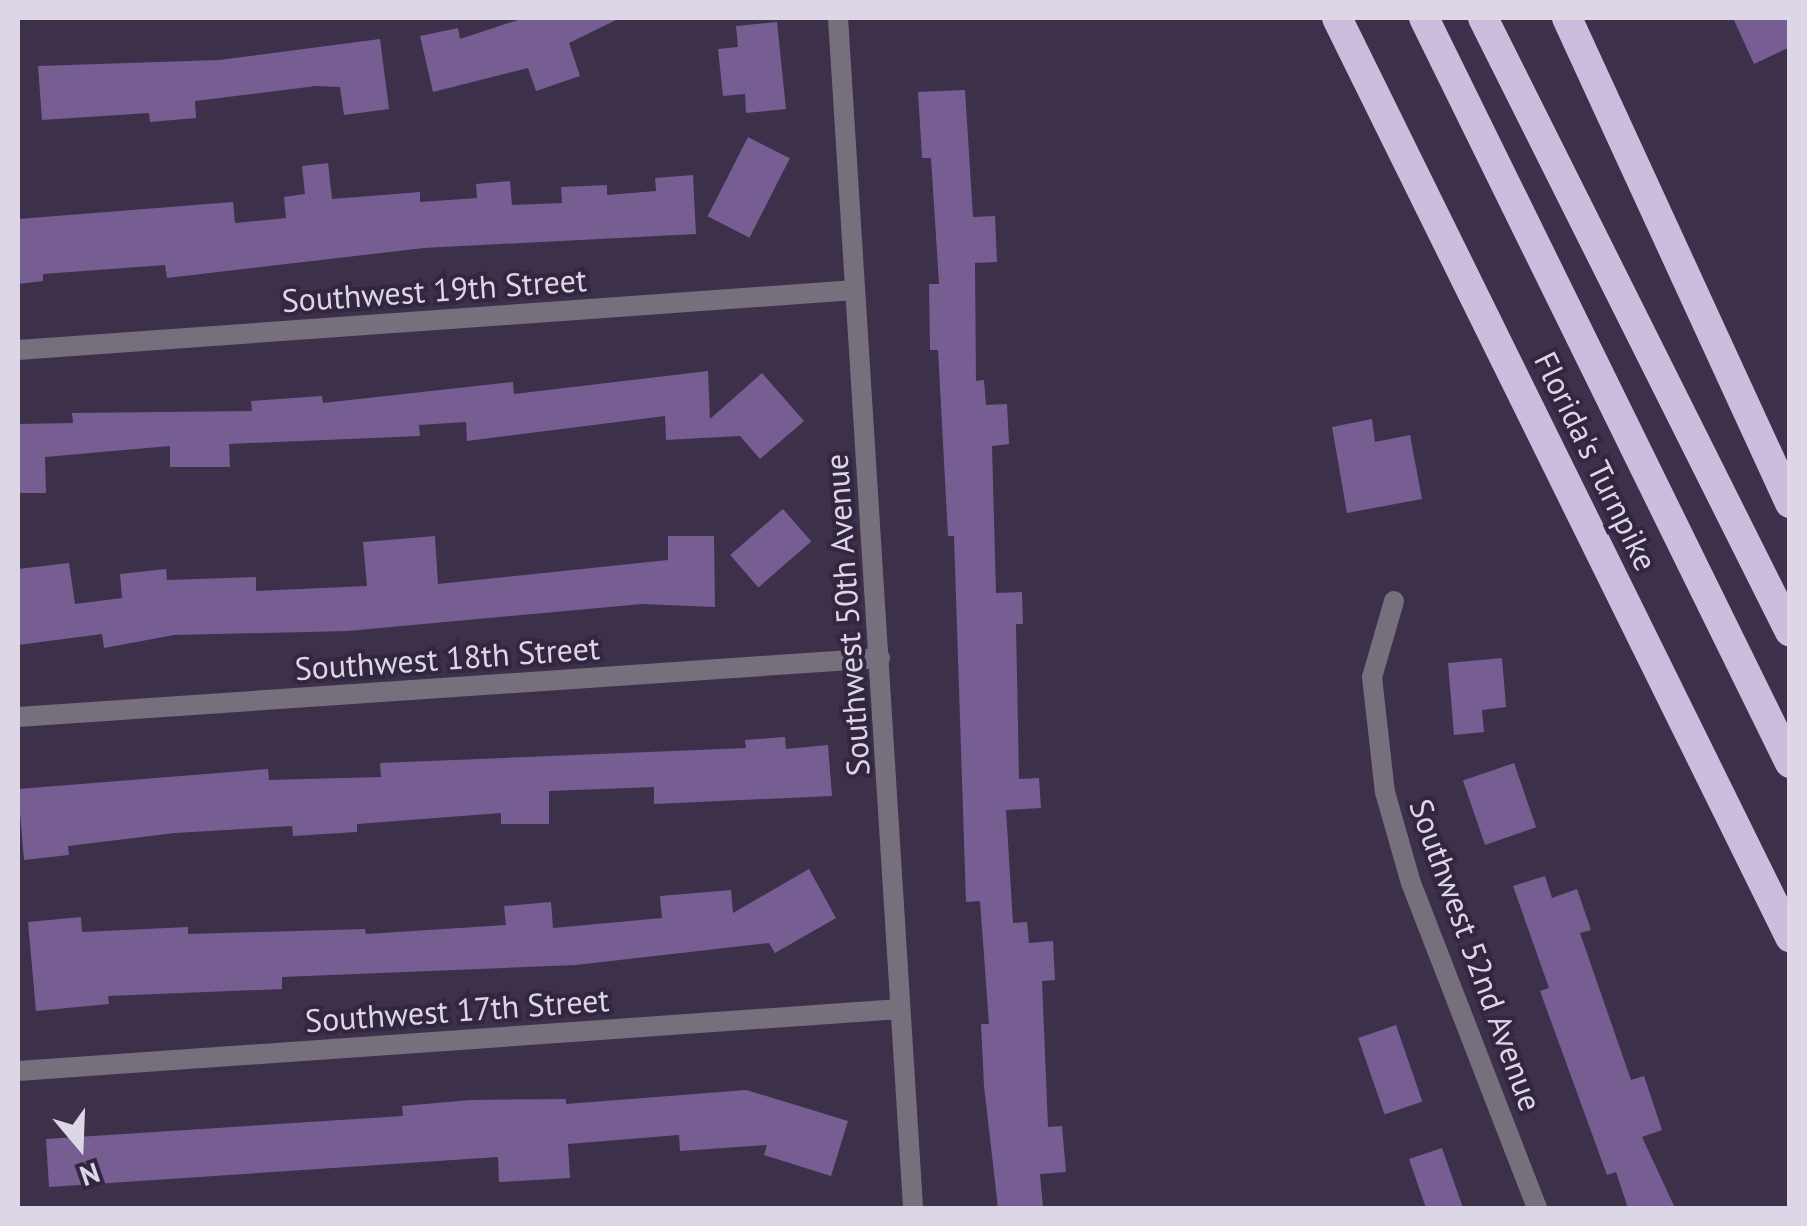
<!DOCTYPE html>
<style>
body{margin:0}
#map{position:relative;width:1807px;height:1226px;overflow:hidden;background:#3d304b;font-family:"PT Sans",sans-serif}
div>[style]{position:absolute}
.building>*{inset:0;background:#765e92;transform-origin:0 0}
.street>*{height:20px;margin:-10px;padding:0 10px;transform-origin:10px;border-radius:10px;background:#76707d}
.highway>*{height:30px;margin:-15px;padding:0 15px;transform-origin:15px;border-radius:15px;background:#ccbddf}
span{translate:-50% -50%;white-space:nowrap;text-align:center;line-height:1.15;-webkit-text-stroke:8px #322640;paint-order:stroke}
.street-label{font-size:32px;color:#ddd6e7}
.frame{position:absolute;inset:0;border:20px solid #ddd6e7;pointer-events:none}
.north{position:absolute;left:30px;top:1096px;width:100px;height:100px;-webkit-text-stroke:8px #322640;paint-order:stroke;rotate:161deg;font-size:28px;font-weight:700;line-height:40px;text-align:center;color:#ddd6e7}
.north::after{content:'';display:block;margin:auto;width:35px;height:45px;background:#ddd6e7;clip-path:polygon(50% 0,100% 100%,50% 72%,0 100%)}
</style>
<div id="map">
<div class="building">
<div style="clip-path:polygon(524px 18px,620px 18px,569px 43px,580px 76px,536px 91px,528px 68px,433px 92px,420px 36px,458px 28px,460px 39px)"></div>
<div style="clip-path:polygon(1733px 18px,1790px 18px,1790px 47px,1754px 64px)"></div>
<div style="clip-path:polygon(777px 22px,786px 109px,746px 113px,745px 94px,723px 96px,718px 49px,738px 47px,736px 26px)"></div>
<div style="clip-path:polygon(380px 39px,389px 109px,344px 115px,340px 87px,316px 86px,195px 101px,196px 118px,150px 122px,149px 113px,42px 120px,38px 66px,219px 60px)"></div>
<div style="clip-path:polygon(965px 90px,973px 217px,995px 216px,997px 262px,975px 263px,976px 381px,984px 380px,986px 405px,1007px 404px,1009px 444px,992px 446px,996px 593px,1022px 592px,1023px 624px,1016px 624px,1019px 779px,1039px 778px,1041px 808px,1006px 810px,1013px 923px,1027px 922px,1029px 943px,1053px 941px,1055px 980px,1042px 981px,1048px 1127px,1062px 1126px,1066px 1172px,1040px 1174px,1043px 1208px,998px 1208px,984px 1086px,981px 1024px,989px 1024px,980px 901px,966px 902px,954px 536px,948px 536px,938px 350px,930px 350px,929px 284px,939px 284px,931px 158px,922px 158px,918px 92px)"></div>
<div style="left:748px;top:137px;width:47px;height:89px;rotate:27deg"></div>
<div style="clip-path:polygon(328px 163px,332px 199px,420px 192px,420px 202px,477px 198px,476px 184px,510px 181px,512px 205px,562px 203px,561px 187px,607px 185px,607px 195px,656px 191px,655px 178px,693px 175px,696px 234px,424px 248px,167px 278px,165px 265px,43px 274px,43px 281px,18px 284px,18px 219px,233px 202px,235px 223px,286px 218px,284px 197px,305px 194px,302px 166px)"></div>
<div style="clip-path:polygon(708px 371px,710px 419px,762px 373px,804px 421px,760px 459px,740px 436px,666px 440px,665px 416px,467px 441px,466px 422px,419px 425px,420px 436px,229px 444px,230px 467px,170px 467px,170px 446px,45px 457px,46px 493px,18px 493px,18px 424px,73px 423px,72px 413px,252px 411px,251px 401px,322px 396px,323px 403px,513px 382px,514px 394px)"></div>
<div style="clip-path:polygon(1372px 419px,1375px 442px,1410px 435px,1422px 499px,1347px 513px,1332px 427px)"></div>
<div style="left:783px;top:509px;width:43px;height:70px;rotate:49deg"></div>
<div style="clip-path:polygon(435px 536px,438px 584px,668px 560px,668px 536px,714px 536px,715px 607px,642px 604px,348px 631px,174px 635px,104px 648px,102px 634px,18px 645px,18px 569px,69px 563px,75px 604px,122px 598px,120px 574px,166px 569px,167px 580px,256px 577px,256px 591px,367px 586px,363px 542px)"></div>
<div style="clip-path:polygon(1502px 658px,1506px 707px,1482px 710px,1484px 732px,1454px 735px,1448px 663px)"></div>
<div style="clip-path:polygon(785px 737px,786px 749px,828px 745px,832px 796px,654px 804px,654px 787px,549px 791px,549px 824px,501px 824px,501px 813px,357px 824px,357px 832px,293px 836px,292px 826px,175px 833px,68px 846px,69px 855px,24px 860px,18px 789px,268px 769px,269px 780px,381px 777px,380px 763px,746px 748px,745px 740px)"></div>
<div style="left:1514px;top:763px;width:68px;height:54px;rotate:71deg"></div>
<div style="clip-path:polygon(809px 869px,836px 918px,775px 953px,769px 943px,576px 965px,282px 977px,282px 989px,108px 996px,109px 1004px,36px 1011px,28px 922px,81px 917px,82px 932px,188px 927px,188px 934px,365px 929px,366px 934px,506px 925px,504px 906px,551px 902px,553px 928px,662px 918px,660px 896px,731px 890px,733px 913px)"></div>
<div style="clip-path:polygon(1545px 876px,1552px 898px,1577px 889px,1591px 930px,1580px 933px,1631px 1080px,1644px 1076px,1662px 1130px,1642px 1137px,1675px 1208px,1628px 1208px,1616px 1172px,1607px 1175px,1540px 991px,1549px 988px,1513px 886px)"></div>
<div style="left:1396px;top:1025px;width:81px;height:40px;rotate:71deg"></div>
<div style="clip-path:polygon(746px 1090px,848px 1121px,831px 1176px,764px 1155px,767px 1145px,680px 1151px,679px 1135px,568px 1144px,570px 1178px,499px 1182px,498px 1157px,49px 1187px,46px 1139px,403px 1116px,402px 1106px,471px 1100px,566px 1099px,566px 1104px)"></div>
<div style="clip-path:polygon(1442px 1148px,1463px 1208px,1426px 1208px,1409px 1159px)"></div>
</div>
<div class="street">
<div style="left:838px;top:18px;width:1192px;rotate:86.39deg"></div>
<div style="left:18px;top:350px;width:839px;rotate:-4.1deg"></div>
<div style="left:1394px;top:601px;width:79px;rotate:106.1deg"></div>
<div style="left:1372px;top:677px;width:116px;rotate:83.6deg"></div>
<div style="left:1385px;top:792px;width:95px;rotate:74.1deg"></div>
<div style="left:1411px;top:883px;width:349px;rotate:68.8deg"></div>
<div style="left:18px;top:717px;width:864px;rotate:-3.92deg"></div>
<div style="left:18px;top:1071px;width:884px;rotate:-4.02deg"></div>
</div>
<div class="highway">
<div style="left:1337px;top:18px;width:1025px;rotate:63.76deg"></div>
<div style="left:1424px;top:18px;width:830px;rotate:63.84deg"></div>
<div style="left:1483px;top:18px;width:686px;rotate:63.43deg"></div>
<div style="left:1567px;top:18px;width:534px;rotate:65.31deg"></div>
</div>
<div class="street-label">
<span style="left:434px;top:290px;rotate:-4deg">Southwest 19th Street</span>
<span style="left:1596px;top:461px;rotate:64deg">Florida's Turnpike</span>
<span style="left:847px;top:615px;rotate:-94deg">Southwest 50th Avenue</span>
<span style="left:447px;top:658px;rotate:-4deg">Southwest 18th Street</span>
<span style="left:1476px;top:955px;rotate:70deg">Southwest 52nd Avenue</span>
<span style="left:457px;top:1010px;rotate:-4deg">Southwest 17th Street</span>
</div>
<div class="frame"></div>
<div class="north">N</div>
</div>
